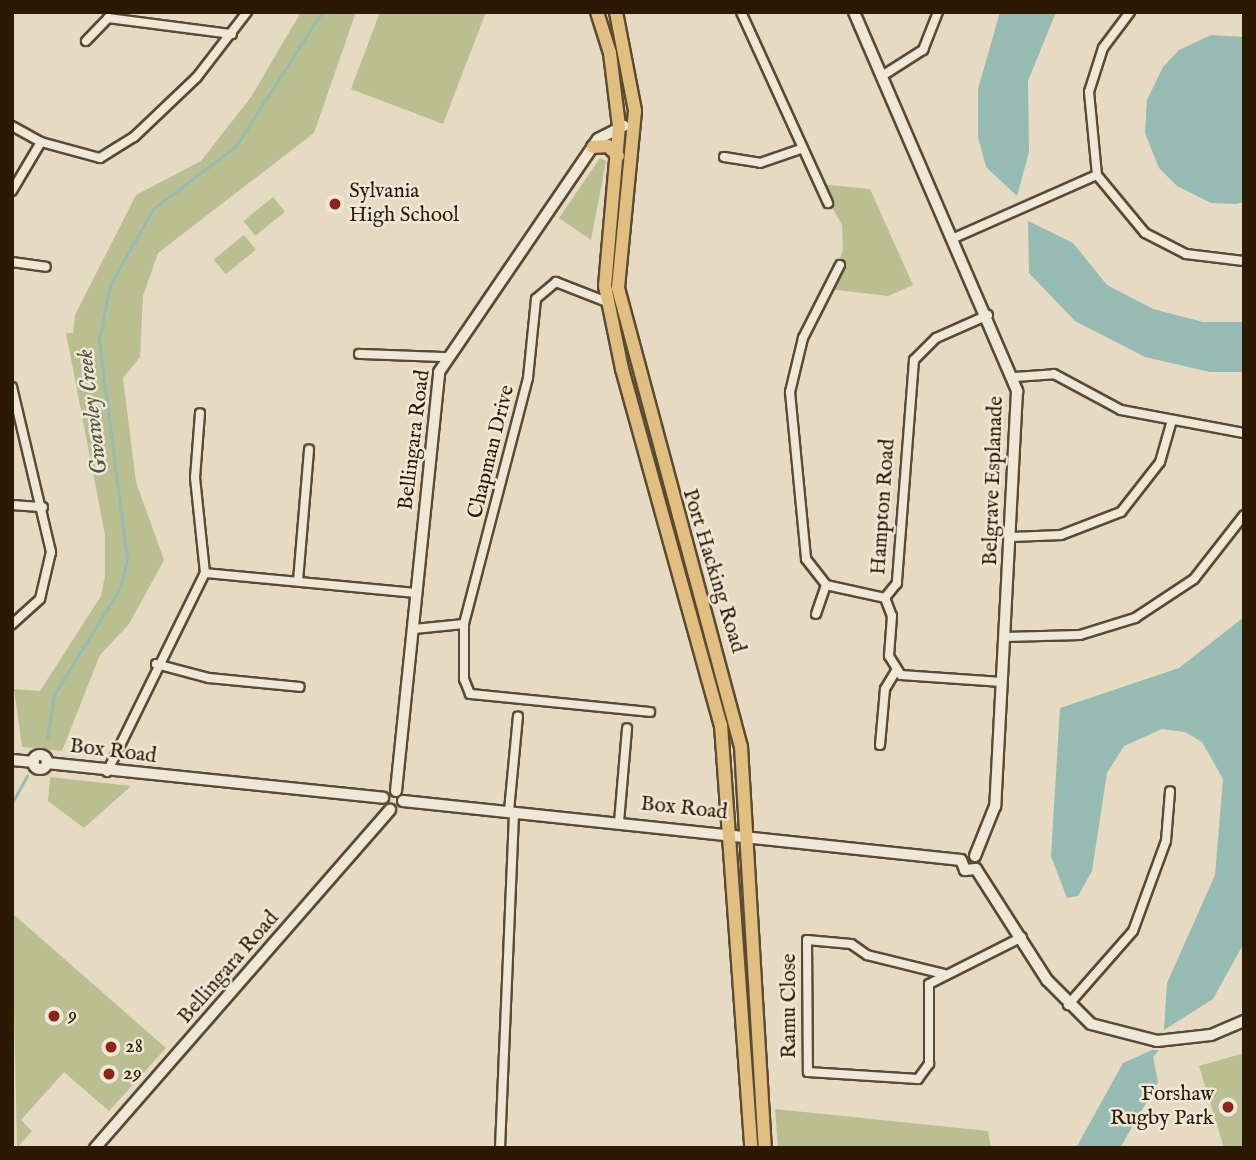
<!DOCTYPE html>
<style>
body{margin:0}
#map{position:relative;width:1256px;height:1160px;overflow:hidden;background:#e6dbc2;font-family:"IM FELL English",serif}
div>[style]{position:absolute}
.green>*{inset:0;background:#b9bf90;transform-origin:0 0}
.water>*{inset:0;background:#96bbb2}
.stream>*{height:2.5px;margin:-1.25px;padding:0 1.25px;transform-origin:1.25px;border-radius:1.25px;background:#96bbb2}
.roads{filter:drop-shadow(2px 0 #5a4a34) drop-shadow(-2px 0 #5a4a34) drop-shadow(0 2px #5a4a34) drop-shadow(0 -2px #5a4a34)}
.minor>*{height:8px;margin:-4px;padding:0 4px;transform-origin:4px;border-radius:4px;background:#efe8d7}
.tertiary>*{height:10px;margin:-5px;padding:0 5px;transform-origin:5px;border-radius:5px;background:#efe8d7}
.tertiary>.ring{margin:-5px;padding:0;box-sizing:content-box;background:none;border:10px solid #efe8d7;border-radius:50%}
.primary>*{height:12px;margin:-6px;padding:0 6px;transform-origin:6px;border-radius:6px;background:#e3be81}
.dots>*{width:19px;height:19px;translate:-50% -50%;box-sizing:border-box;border:4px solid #efe8d7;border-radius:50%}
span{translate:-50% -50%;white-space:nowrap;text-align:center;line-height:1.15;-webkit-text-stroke:5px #efe8d7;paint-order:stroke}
.poi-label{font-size:21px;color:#2c1904}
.left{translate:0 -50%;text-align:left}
.right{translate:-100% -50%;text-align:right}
.street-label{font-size:21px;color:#2c1904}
.water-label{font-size:23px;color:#515241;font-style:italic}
.frame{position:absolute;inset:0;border:14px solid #2c1904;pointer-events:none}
</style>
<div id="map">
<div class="green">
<div style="clip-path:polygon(301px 12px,356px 12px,314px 133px,158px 253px,143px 296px,140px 357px,123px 378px,136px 482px,164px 560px,129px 624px,100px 655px,62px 751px,22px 747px,14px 689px,40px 691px,101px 596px,105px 576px,105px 535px,66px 333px,73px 333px,75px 315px,136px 195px,201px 161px,251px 97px)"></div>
<div style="clip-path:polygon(380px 12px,486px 12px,443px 124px,351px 89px)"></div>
<div style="clip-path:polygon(600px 158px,606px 161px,591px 240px,559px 218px)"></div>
<div style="clip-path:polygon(819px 184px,870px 189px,913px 285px,888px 296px,828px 289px,843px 250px,842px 225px)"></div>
<div style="left:273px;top:197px;width:19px;height:38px;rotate:51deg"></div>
<div style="left:244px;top:235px;width:19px;height:39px;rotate:51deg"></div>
<div style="clip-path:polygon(50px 777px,131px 786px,84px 828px,48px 801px)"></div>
<div style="clip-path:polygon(12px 913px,166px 1048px,109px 1111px,64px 1072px,21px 1120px,32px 1131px,17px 1148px)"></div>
<div style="clip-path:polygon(1244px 1053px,1244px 1148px,1224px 1148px,1199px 1066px)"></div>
<div style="clip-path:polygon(775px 1109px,988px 1131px,991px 1148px,778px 1148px)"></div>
</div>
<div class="water">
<div style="clip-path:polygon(1000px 12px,1056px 12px,1028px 81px,1029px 152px,1017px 196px,986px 167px,978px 137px,978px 89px)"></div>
<div style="clip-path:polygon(1211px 35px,1244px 37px,1244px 202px,1236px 204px,1211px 203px,1177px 186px,1159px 168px,1145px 133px,1147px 100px,1163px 67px,1179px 50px)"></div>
<div style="clip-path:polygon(1028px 221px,1073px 243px,1107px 285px,1153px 309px,1203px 322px,1244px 322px,1244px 372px,1210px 372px,1145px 357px,1075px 321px,1029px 273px)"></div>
<div style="clip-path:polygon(1244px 617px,1244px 943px,1213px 999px,1164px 1030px,1167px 983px,1215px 875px,1223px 779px,1202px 742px,1185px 732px,1162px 729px,1124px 746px,1107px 773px,1092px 871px,1078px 896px,1067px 898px,1051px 856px,1060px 708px,1179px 668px)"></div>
<div style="clip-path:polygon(1152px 1050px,1159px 1050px,1153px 1057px,1158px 1082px,1120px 1148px,1076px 1148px,1123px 1063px)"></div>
</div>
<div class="stream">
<div style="left:47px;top:739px;width:45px;rotate:-81deg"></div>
<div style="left:54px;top:695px;width:126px;rotate:-58.3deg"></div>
<div style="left:120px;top:588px;width:29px;rotate:-76deg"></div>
<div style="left:127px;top:560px;width:222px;rotate:-97.3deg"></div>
<div style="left:99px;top:340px;width:56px;rotate:-78.7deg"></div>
<div style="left:110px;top:285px;width:87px;rotate:-60.5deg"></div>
<div style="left:153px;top:209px;width:104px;rotate:-37.2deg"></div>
<div style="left:236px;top:146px;width:159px;rotate:-57.3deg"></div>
<div style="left:12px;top:803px;width:31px;rotate:-61deg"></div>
</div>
<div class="roads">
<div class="minor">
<div style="left:741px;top:12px;width:210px;rotate:65.5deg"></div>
<div style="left:1130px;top:12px;width:45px;rotate:126.9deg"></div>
<div style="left:1103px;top:48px;width:46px;rotate:107.7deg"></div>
<div style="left:1089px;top:92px;width:83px;rotate:84.5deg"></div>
<div style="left:1097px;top:175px;width:75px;rotate:50.4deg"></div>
<div style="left:1145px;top:233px;width:46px;rotate:27.1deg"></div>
<div style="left:1186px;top:254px;width:58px;rotate:6.9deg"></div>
<div style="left:86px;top:41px;width:32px;rotate:-46deg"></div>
<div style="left:108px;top:18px;width:125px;rotate:7.4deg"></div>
<div style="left:882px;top:76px;width:49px;rotate:-32.4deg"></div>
<div style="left:923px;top:50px;width:41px;rotate:-68.5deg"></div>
<div style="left:12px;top:126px;width:33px;rotate:29deg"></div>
<div style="left:41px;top:142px;width:61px;rotate:15.2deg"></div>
<div style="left:100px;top:158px;width:40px;rotate:-32deg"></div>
<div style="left:134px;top:137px;width:87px;rotate:-43.6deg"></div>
<div style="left:197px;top:77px;width:82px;rotate:-52.4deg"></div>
<div style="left:724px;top:157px;width:36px;rotate:9deg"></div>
<div style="left:760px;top:163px;width:43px;rotate:-18.9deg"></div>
<div style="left:12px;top:191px;width:57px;rotate:-59.4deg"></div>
<div style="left:954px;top:238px;width:156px;rotate:-23.8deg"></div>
<div style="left:12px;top:262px;width:34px;rotate:8deg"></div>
<div style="left:840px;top:265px;width:82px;rotate:116.9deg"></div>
<div style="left:803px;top:338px;width:56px;rotate:103.5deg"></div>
<div style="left:790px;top:392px;width:168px;rotate:84.5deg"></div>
<div style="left:806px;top:559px;width:33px;rotate:52deg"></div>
<div style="left:826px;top:585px;width:60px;rotate:12.4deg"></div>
<div style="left:607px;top:302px;width:55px;rotate:-158.6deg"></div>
<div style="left:556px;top:282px;width:26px;rotate:140deg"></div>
<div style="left:536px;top:299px;width:79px;rotate:95.8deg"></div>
<div style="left:528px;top:378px;width:254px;rotate:104.6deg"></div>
<div style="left:464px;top:624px;width:55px;rotate:90deg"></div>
<div style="left:464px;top:679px;width:16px;rotate:68deg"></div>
<div style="left:470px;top:694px;width:181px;rotate:5.7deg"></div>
<div style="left:988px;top:315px;width:57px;rotate:156.1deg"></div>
<div style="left:936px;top:338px;width:31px;rotate:135deg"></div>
<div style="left:914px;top:360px;width:224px;rotate:94.4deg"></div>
<div style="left:897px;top:583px;width:19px;rotate:129deg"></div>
<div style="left:885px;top:598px;width:19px;rotate:69deg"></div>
<div style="left:892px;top:616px;width:40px;rotate:94.3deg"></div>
<div style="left:889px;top:656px;width:22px;rotate:58deg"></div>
<div style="left:901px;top:675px;width:101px;rotate:4deg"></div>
<div style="left:359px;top:354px;width:86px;rotate:2deg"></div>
<div style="left:1015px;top:377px;width:39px;rotate:-4deg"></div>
<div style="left:1054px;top:374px;width:76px;rotate:28.2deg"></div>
<div style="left:1121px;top:410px;width:125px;rotate:10.6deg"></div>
<div style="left:12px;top:387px;width:170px;rotate:76.7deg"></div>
<div style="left:51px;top:552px;width:48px;rotate:103.2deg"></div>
<div style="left:40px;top:599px;width:38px;rotate:138deg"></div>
<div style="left:12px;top:505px;width:31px;rotate:4deg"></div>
<div style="left:1012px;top:537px;width:49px;rotate:-2.3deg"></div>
<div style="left:1061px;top:535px;width:64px;rotate:-21deg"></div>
<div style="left:1121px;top:512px;width:63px;rotate:-52deg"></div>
<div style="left:1160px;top:462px;width:40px;rotate:-74deg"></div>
<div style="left:205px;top:573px;width:213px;rotate:5.4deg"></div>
<div style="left:298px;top:581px;width:132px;rotate:-85.2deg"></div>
<div style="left:816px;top:614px;width:31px;rotate:-71deg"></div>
<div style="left:414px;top:629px;width:50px;rotate:-5.7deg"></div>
<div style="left:1005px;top:637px;width:75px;rotate:-1.5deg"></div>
<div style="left:1080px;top:635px;width:58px;rotate:-17.2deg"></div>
<div style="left:1135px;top:618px;width:71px;rotate:-33.5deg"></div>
<div style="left:1194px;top:579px;width:81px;rotate:-52deg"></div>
<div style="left:156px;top:664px;width:55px;rotate:14.8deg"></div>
<div style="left:209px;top:678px;width:91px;rotate:5.6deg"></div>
<div style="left:880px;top:745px;width:56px;rotate:-84.9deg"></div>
<div style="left:885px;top:689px;width:21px;rotate:-59deg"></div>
<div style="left:107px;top:772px;width:222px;rotate:-63.8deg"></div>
<div style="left:205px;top:573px;width:96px;rotate:-96deg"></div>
<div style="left:195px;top:478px;width:65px;rotate:-85.6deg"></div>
<div style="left:509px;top:811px;width:95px;rotate:-84.6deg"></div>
<div style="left:619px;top:822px;width:94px;rotate:-85.1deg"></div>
<div style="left:944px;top:974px;width:79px;rotate:-166.1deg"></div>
<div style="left:867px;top:955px;width:19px;rotate:-145deg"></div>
<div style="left:851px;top:944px;width:44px;rotate:-174.8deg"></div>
<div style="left:807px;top:940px;width:132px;rotate:89.6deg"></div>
<div style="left:808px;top:1072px;width:110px;rotate:3.6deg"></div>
<div style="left:918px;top:1079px;width:19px;rotate:-54deg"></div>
<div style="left:929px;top:1064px;width:80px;rotate:-90deg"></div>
<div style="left:929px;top:984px;width:104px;rotate:-26.8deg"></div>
<div style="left:1068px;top:1005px;width:98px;rotate:-48.7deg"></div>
<div style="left:1133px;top:931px;width:96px;rotate:-69.9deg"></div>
<div style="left:1166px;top:841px;width:50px;rotate:-85.4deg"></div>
<div style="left:500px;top:1148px;width:336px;rotate:-87.6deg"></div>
</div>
<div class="tertiary">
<div style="left:854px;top:12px;width:413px;rotate:66.7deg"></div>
<div style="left:1017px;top:391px;width:416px;rotate:93deg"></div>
<div style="left:995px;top:806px;width:54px;rotate:111.8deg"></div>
<div class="ring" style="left:33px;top:755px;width:4px;height:4px"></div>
<div style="left:12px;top:760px;width:22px;rotate:5deg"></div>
<div style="left:47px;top:763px;width:338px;rotate:5.9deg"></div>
<div style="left:396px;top:791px;width:421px;rotate:-84.1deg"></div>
<div style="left:439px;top:372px;width:282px;rotate:-55.7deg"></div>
<div style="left:598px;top:139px;width:29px;rotate:-27deg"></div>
<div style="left:403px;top:801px;width:561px;rotate:6.04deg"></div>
<div style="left:961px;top:860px;width:11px;rotate:68deg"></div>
<div style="left:965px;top:870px;width:11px;rotate:-5deg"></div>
<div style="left:976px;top:869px;width:132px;rotate:57.4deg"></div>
<div style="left:1047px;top:980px;width:62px;rotate:45deg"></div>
<div style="left:1091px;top:1024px;width:68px;rotate:14.4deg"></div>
<div style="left:1157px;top:1041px;width:54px;rotate:-6.3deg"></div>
<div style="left:1211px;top:1035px;width:36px;rotate:-23deg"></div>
<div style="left:95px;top:1148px;width:449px;rotate:-48.9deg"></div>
</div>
<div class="primary">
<div style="left:597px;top:12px;width:43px;rotate:72.4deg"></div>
<div style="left:610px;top:53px;width:74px;rotate:83deg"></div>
<div style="left:619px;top:126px;width:161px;rotate:95deg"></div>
<div style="left:605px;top:286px;width:85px;rotate:78.4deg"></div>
<div style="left:622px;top:369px;width:370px;rotate:74.5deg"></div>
<div style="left:721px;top:725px;width:424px;rotate:85.9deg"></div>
<div style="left:616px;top:12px;width:101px;rotate:79.1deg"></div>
<div style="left:635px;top:111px;width:178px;rotate:95.5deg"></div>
<div style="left:618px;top:288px;width:475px;rotate:75deg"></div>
<div style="left:741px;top:747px;width:402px;rotate:86.6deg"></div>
<div style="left:593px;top:147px;width:15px;rotate:-4deg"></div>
<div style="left:608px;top:146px;width:14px;rotate:45deg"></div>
</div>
</div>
<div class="dots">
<div style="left:335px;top:204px;background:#8f2418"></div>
<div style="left:54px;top:1016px;background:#8f2418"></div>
<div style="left:111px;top:1047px;background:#8f2418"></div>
<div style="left:109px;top:1074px;background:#8f2418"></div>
<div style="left:1228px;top:1107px;background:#8f2418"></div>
</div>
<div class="poi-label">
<span class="left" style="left:349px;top:204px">Sylvania<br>High School</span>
<span class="left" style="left:68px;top:1016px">9</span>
<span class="left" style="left:125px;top:1047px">28</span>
<span class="left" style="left:123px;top:1074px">29</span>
<span class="right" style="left:1214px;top:1107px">Forshaw<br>Rugby Park</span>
</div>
<div class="street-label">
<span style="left:415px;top:440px;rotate:-83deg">Bellingara Road</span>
<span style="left:492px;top:452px;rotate:-76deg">Chapman Drive</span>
<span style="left:994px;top:481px;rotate:-88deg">Belgrave Esplanade</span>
<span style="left:884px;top:507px;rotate:-86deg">Hampton Road</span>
<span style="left:713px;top:571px;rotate:73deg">Port Hacking Road</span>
<span style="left:113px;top:752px;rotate:7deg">Box Road</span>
<span style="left:684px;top:809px;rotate:6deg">Box Road</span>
<span style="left:229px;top:968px;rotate:-49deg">Bellingara Road</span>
<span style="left:790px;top:1006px;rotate:-90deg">Ramu Close</span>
</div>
<div class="water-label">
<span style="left:93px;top:412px;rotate:-97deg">Gwawley Creek</span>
</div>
<div class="frame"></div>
</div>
